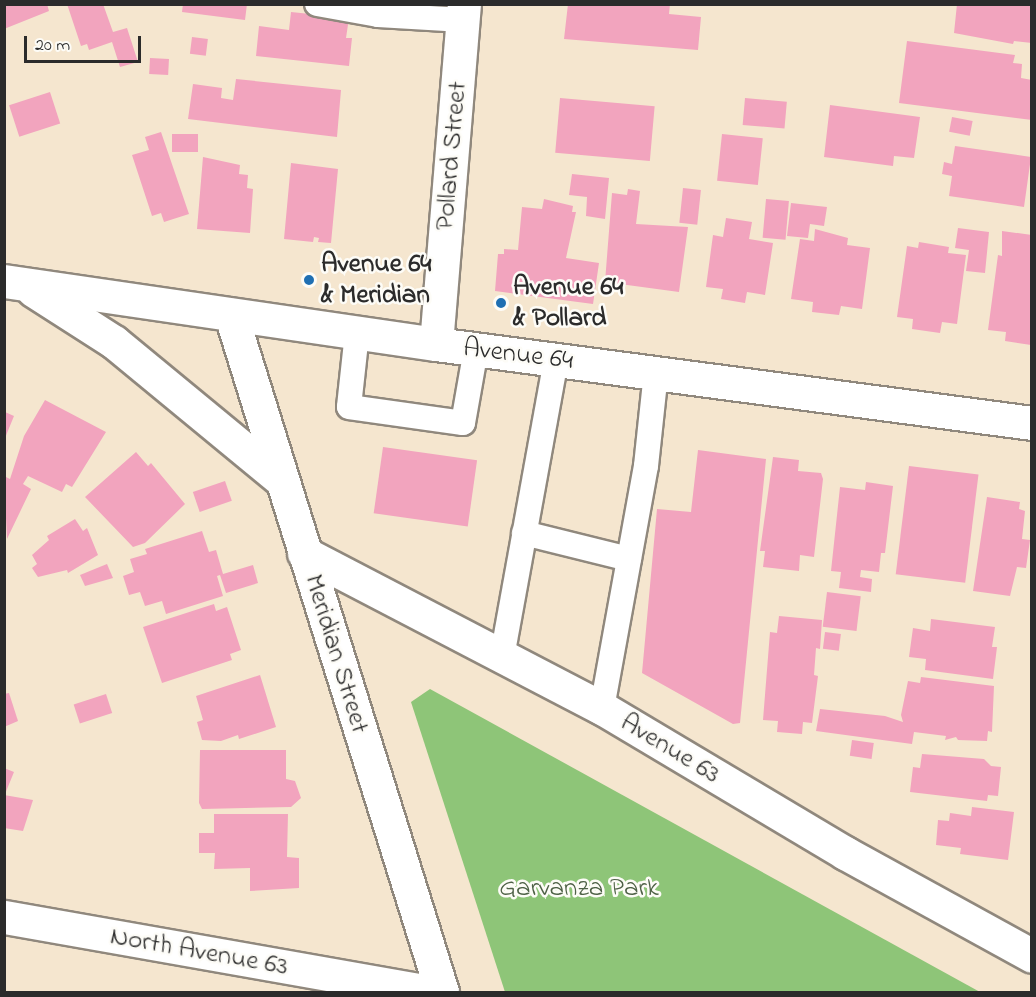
<!DOCTYPE html>
<style>
body{margin:0}
#map{position:relative;width:1036px;height:997px;overflow:hidden;background:#f5e6cf;font-family:"Indie Flower",sans-serif}
div>[style]{position:absolute}
.green>*{inset:0;background:#8ec578}
.building>*{inset:0;background:#f2a4be;transform-origin:0 0}
.roads{filter:drop-shadow(2px 0 #90887d) drop-shadow(-2px 0 #90887d) drop-shadow(0 2px #90887d) drop-shadow(0 -2px #90887d)}
.service>*{height:24px;margin:-12px;padding:0 12px;transform-origin:12px;border-radius:12px;background:#fff}
.minor>*{height:33px;margin:-16.5px;padding:0 16.5px;transform-origin:16.5px;border-radius:16.5px;background:#fff}
.tertiary>*{height:33px;margin:-16.5px;padding:0 16.5px;transform-origin:16.5px;border-radius:16.5px;background:#fff}
.dots>*{width:16px;height:16px;translate:-50% -50%;box-sizing:border-box;border:3px solid #fdfcf7;border-radius:50%}
span{translate:-50% -50%;white-space:nowrap;text-align:center;line-height:1.15;-webkit-text-stroke:5px #fdfcf7;paint-order:stroke}
.street-label{font-size:27px;color:#2b2b2b}
.poi-label{font-size:27px;color:#2b2b2b;font-weight:700}
.left{translate:0 -50%;text-align:left}
.park-label{font-size:27px;color:#4e6146}
.frame{position:absolute;inset:0;border:6px solid #2b2b2b;pointer-events:none}
.scale{position:absolute;left:24px;top:36px;width:117px;height:27px;box-sizing:border-box;border:3px solid #2b2b2b;border-top:0;padding-left:8px;font-size:18px;line-height:21px;white-space:nowrap;color:#2b2b2b;-webkit-text-stroke:4px #fdfcf7;paint-order:stroke}
</style>
<div id="map">
<div class="green">
<div style="clip-path:polygon(430px 689px,980px 992px,505px 992px,411px 702px)"></div>
</div>
<div class="building">
<div style="clip-path:polygon(4px 4px,47px 4px,49px 11px,4px 29px)"></div>
<div style="clip-path:polygon(67px 4px,103px 4px,113px 32px,127px 28px,138px 62px,120px 67px,112px 42px,89px 50px,87px 44px,81px 46px)"></div>
<div style="clip-path:polygon(183px 4px,247px 4px,245px 20px,182px 12px)"></div>
<div style="clip-path:polygon(568px 4px,670px 4px,669px 14px,701px 17px,698px 50px,564px 39px)"></div>
<div style="clip-path:polygon(957px 4px,1032px 4px,1032px 43px,1014px 41px,1013px 44px,954px 33px)"></div>
<div style="clip-path:polygon(291px 12px,349px 18px,346px 38px,352px 38px,349px 66px,256px 56px,259px 26px,289px 30px)"></div>
<div style="left:192px;top:37px;width:16px;height:17px;rotate:7deg"></div>
<div style="clip-path:polygon(907px 41px,1015px 55px,1013px 63px,1022px 64px,1021px 78px,1032px 80px,1032px 120px,899px 103px)"></div>
<div style="left:150px;top:58px;width:19px;height:16px;rotate:3deg"></div>
<div style="clip-path:polygon(236px 79px,341px 90px,337px 137px,188px 119px,193px 84px,222px 88px,221px 98px,233px 100px)"></div>
<div style="left:50px;top:92px;width:33px;height:43px;rotate:72deg"></div>
<div style="left:560px;top:98px;width:95px;height:55px;rotate:5deg"></div>
<div style="left:745px;top:98px;width:42px;height:27px;rotate:5deg"></div>
<div style="clip-path:polygon(830px 105px,920px 117px,914px 158px,894px 156px,893px 166px,824px 157px)"></div>
<div style="left:952px;top:117px;width:21px;height:15px;rotate:11deg"></div>
<div style="clip-path:polygon(161px 132px,189px 214px,164px 222px,161px 213px,152px 216px,132px 155px,149px 150px,145px 137px)"></div>
<div style="left:172px;top:134px;width:26px;height:18px"></div>
<div style="left:722px;top:134px;width:41px;height:47px;rotate:6deg"></div>
<div style="clip-path:polygon(955px 146px,1031px 157px,1024px 207px,949px 196px,952px 176px,942px 174px,944px 162px,952px 164px)"></div>
<div style="clip-path:polygon(203px 157px,240px 165px,239px 174px,248px 175px,247px 188px,253px 189px,250px 233px,197px 229px)"></div>
<div style="clip-path:polygon(291px 163px,338px 169px,331px 243px,318px 242px,319px 238px,314px 237px,313px 242px,284px 239px)"></div>
<div style="clip-path:polygon(572px 174px,609px 178px,605px 219px,586px 216px,587px 197px,569px 195px)"></div>
<div style="left:683px;top:188px;width:18px;height:35px;rotate:6deg"></div>
<div style="clip-path:polygon(628px 189px,640px 191px,636px 224px,688px 227px,679px 292px,605px 282px,612px 193px,627px 195px)"></div>
<div style="clip-path:polygon(544px 199px,573px 206px,572px 212px,576px 212px,566px 258px,599px 263px,593px 304px,495px 291px,498px 254px,504px 254px,504px 249px,518px 250px,522px 207px,542px 209px)"></div>
<div style="left:766px;top:199px;width:23px;height:39px;rotate:5deg"></div>
<div style="clip-path:polygon(791px 203px,827px 207px,824px 226px,810px 224px,808px 238px,787px 236px)"></div>
<div style="clip-path:polygon(726px 218px,752px 222px,749px 239px,773px 243px,765px 295px,747px 292px,745px 303px,721px 299px,723px 289px,706px 287px,713px 235px,723px 237px)"></div>
<div style="clip-path:polygon(958px 228px,989px 232px,985px 273px,966px 271px,969px 250px,955px 248px)"></div>
<div style="clip-path:polygon(815px 229px,848px 238px,847px 245px,870px 248px,862px 309px,841px 306px,839px 315px,812px 312px,813px 302px,791px 299px,800px 239px,814px 241px)"></div>
<div style="clip-path:polygon(1002px 231px,1032px 235px,1031px 345px,1005px 341px,1006px 332px,988px 330px,998px 255px,1002px 256px)"></div>
<div style="clip-path:polygon(919px 242px,949px 247px,948px 253px,966px 255px,957px 324px,942px 322px,940px 333px,912px 329px,913px 319px,897px 317px,907px 246px,918px 248px)"></div>
<div style="clip-path:polygon(45px 400px,106px 432px,72px 487px,66px 484px,62px 492px,28px 476px,23px 484px,31px 489px,7px 539px,4px 476px,10px 479px,24px 436px)"></div>
<div style="clip-path:polygon(5px 412px,14px 416px,5px 438px)"></div>
<div style="left:383px;top:447px;width:95px;height:67px;rotate:8deg"></div>
<div style="clip-path:polygon(698px 450px,766px 459px,740px 723px,733px 724px,642px 673px,657px 509px,691px 512px)"></div>
<div style="clip-path:polygon(136px 452px,148px 466px,151px 463px,185px 504px,145px 543px,133px 547px,85px 497px)"></div>
<div style="clip-path:polygon(773px 457px,799px 460px,798px 471px,821px 473px,823px 479px,814px 557px,800px 555px,799px 571px,763px 567px,765px 551px,760px 551px)"></div>
<div style="left:909px;top:466px;width:70px;height:109px;rotate:7deg"></div>
<div style="left:225px;top:481px;width:21px;height:34px;rotate:71deg"></div>
<div style="clip-path:polygon(866px 482px,893px 486px,885px 553px,881px 553px,879px 572px,861px 570px,860px 577px,872px 579px,871px 592px,839px 588px,841px 572px,831px 571px,840px 487px,865px 490px)"></div>
<div style="clip-path:polygon(987px 497px,1020px 502px,1019px 509px,1025px 511px,1022px 539px,1030px 540px,1026px 568px,1017px 567px,1010px 596px,973px 591px)"></div>
<div style="clip-path:polygon(75px 519px,83px 531px,87px 528px,98px 555px,68px 573px,67px 570px,38px 577px,32px 568px,37px 564px,32px 555px,49px 540px,47px 536px)"></div>
<div style="clip-path:polygon(202px 531px,209px 552px,216px 550px,223px 574px,253px 565px,258px 583px,226px 593px,220px 575px,217px 576px,223px 596px,166px 614px,162px 601px,145px 606px,140px 592px,129px 595px,123px 576px,134px 572px,130px 559px,147px 554px,145px 549px)"></div>
<div style="clip-path:polygon(107px 564px,113px 578px,85px 586px,80px 575px)"></div>
<div style="left:827px;top:592px;width:34px;height:35px;rotate:7deg"></div>
<div style="clip-path:polygon(214px 604px,216px 611px,227px 607px,241px 650px,230px 654px,232px 660px,162px 683px,143px 627px)"></div>
<div style="clip-path:polygon(779px 616px,822px 620px,820px 649px,816px 648px,814px 675px,818px 676px,812px 723px,803px 722px,802px 734px,777px 732px,778px 721px,763px 720px,770px 632px,777px 633px)"></div>
<div style="clip-path:polygon(931px 619px,995px 627px,992px 647px,997px 647px,993px 679px,925px 670px,926px 659px,909px 657px,913px 628px,930px 631px)"></div>
<div style="left:825px;top:632px;width:16px;height:17px;rotate:7deg"></div>
<div style="clip-path:polygon(260px 675px,276px 727px,239px 739px,238px 735px,221px 741px,202px 740px,197px 722px,203px 720px,196px 696px)"></div>
<div style="clip-path:polygon(921px 677px,994px 686px,992px 732px,988px 731px,987px 741px,958px 740px,956px 737px,945px 740px,946px 736px,914px 732px,912px 744px,816px 731px,820px 709px,885px 716px,903px 722px,901px 715px,908px 681px,920px 683px)"></div>
<div style="clip-path:polygon(9px 693px,18px 721px,4px 727px,4px 694px)"></div>
<div style="left:106px;top:694px;width:20px;height:34px;rotate:72deg"></div>
<div style="left:852px;top:740px;width:22px;height:16px;rotate:8deg"></div>
<div style="clip-path:polygon(200px 750px,286px 750px,286px 779px,295px 781px,301px 798px,291px 807px,202px 809px,199px 803px)"></div>
<div style="clip-path:polygon(922px 754px,984px 759px,991px 766px,1001px 767px,998px 796px,988px 795px,987px 801px,910px 792px,913px 767px,920px 768px)"></div>
<div style="clip-path:polygon(4px 768px,14px 772px,5px 794px,4px 794px)"></div>
<div style="clip-path:polygon(4px 795px,33px 800px,23px 831px,4px 828px)"></div>
<div style="clip-path:polygon(972px 807px,1014px 812px,1008px 860px,960px 854px,961px 848px,936px 845px,938px 820px,949px 821px,950px 813px,971px 816px)"></div>
<div style="clip-path:polygon(214px 814px,288px 814px,287px 857px,299px 858px,299px 888px,250px 891px,250px 868px,214px 869px,215px 853px,199px 853px,199px 833px,214px 833px)"></div>
</div>
<div class="roads">
<div class="service">
<div style="left:317px;top:4px;width:62px;rotate:10.2deg"></div>
<div style="left:378px;top:15px;width:85px;rotate:3.4deg"></div>
<div style="left:357px;top:333px;width:74px;rotate:96.2deg"></div>
<div style="left:349px;top:407px;width:115px;rotate:8deg"></div>
<div style="left:463px;top:423px;width:75px;rotate:-80deg"></div>
<div style="left:524px;top:533px;width:108px;rotate:13.9deg"></div>
<div style="left:502px;top:657px;width:302px;rotate:-79.7deg"></div>
<div style="left:602px;top:708px;width:246px;rotate:-79.7deg"></div>
<div style="left:646px;top:466px;width:94px;rotate:-83.9deg"></div>
</div>
<div class="minor">
<div style="left:436px;top:344px;width:341px;rotate:-85.3deg"></div>
<div style="left:304px;top:553px;width:336px;rotate:27.5deg"></div>
<div style="left:602px;top:708px;width:283px;rotate:30.8deg"></div>
<div style="left:845px;top:853px;width:213px;rotate:28.8deg"></div>
<div style="left:4px;top:917px;width:433px;rotate:10deg"></div>
</div>
<div class="tertiary">
<div style="left:4px;top:281px;width:437px;rotate:8.3deg"></div>
<div style="left:436px;top:344px;width:601px;rotate:7.55deg"></div>
<div style="left:33px;top:290px;width:96px;rotate:32.7deg"></div>
<div style="left:114px;top:342px;width:215px;rotate:39.5deg"></div>
<div style="left:231px;top:315px;width:709px;rotate:72.69deg"></div>
</div>
</div>
<div class="dots">
<div style="left:309px;top:280px;background:#1f6fb2"></div>
<div style="left:501px;top:303px;background:#1f6fb2"></div>
</div>
<div class="street-label">
<span style="left:452px;top:156px;rotate:-85deg">Pollard Street</span>
<span style="left:518px;top:355px;rotate:7deg">Avenue 64</span>
<span style="left:336px;top:654px;rotate:73deg">Meridian Street</span>
<span style="left:670px;top:749px;rotate:31deg">Avenue 63</span>
<span style="left:199px;top:952px;rotate:10deg">North Avenue 63</span>
</div>
<div class="poi-label">
<span class="left" style="left:321px;top:280px">Avenue 64<br>&amp; Meridian</span>
<span class="left" style="left:513px;top:303px">Avenue 64<br>&amp; Pollard</span>
</div>
<div class="park-label">
<span style="left:579px;top:889px">Garvanza Park</span>
</div>
<div class="frame"></div>
<div class="scale">20 m</div>
</div>
